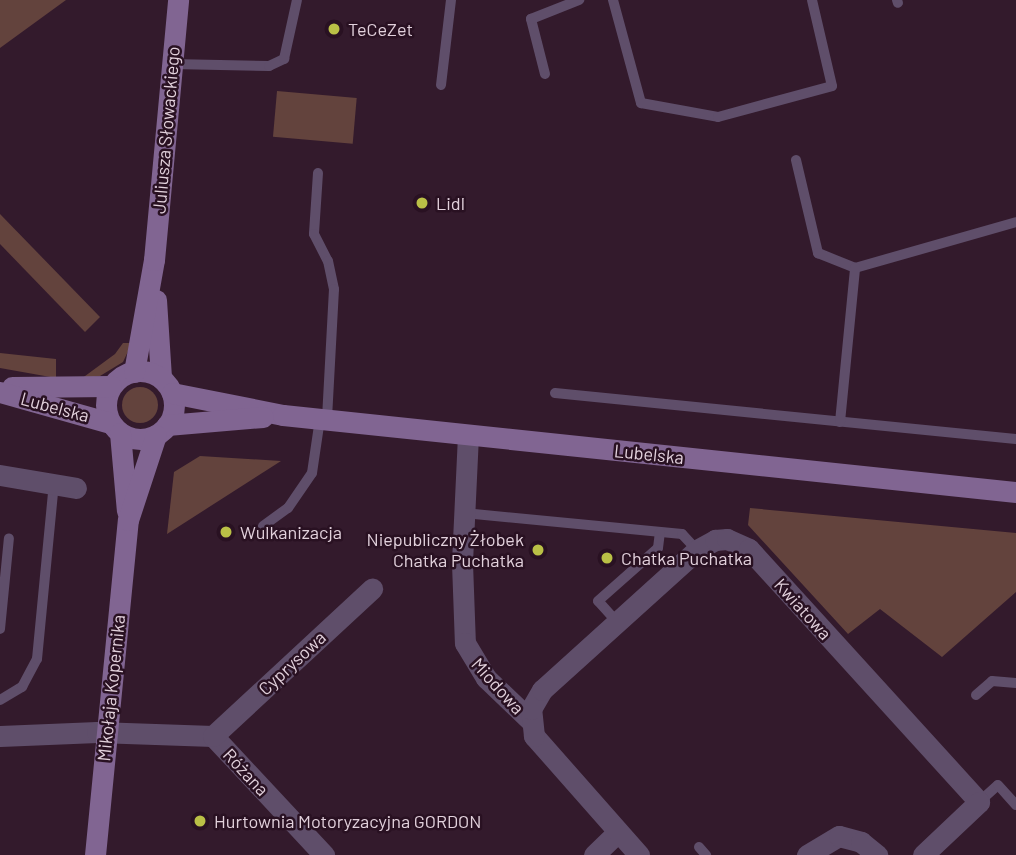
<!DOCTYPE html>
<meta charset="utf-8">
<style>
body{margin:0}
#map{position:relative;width:1016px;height:855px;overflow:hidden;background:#331a2c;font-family:Barlow,sans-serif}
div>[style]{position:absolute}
.green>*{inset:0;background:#63433d;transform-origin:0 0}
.round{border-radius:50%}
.lane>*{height:10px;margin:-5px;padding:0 5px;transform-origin:5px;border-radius:5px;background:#5f4e6a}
.street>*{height:21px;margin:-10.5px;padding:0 10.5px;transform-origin:10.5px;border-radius:10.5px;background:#5f4e6a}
.secondary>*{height:21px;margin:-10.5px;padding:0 10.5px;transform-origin:10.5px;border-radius:10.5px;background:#816592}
.secondary>.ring{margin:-10.5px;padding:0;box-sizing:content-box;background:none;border:21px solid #816592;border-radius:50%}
.dots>*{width:19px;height:19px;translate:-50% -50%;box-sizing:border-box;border:4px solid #291122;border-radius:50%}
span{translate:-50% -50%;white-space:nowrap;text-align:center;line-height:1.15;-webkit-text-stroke:5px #291122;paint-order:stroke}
.poi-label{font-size:18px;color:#e2d1dc}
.left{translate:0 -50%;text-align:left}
.right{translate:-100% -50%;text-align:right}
.street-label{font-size:18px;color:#e2d1dc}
</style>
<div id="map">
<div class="green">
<div style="clip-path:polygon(0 0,66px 0,0 48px)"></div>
<div style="left:277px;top:91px;width:80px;height:46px;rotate:5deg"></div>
<div style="clip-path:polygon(0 214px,100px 317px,85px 332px,0 244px)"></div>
<div style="clip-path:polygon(123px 343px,132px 343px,123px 362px,100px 376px,81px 379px,115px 354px)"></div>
<div style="clip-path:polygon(0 353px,56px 359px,56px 378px,0 368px)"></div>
<div class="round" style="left:122px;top:387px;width:36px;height:36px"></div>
<div style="clip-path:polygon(200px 456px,281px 461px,167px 534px,174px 472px)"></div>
<div style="clip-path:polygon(750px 508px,1016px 533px,1016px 592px,942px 657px,880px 609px,848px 634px,748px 525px)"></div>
</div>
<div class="lane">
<div style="left:613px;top:0;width:107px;rotate:74.8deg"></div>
<div style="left:641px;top:103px;width:78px;rotate:10.3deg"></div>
<div style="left:718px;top:117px;width:118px;rotate:-15.2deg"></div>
<div style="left:832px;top:86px;width:88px;rotate:-103.1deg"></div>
<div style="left:897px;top:0;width:3px;rotate:72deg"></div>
<div style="left:172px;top:64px;width:97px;rotate:1.2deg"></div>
<div style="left:269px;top:66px;width:17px;rotate:-25deg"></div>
<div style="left:284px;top:59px;width:60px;rotate:-77.6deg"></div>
<div style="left:545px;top:74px;width:57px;rotate:-104.3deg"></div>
<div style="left:531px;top:19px;width:52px;rotate:-21.6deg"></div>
<div style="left:441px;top:85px;width:86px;rotate:-83.3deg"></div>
<div style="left:796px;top:160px;width:96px;rotate:76.7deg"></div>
<div style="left:818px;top:253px;width:40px;rotate:22deg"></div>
<div style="left:855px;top:268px;width:167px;rotate:-15.9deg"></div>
<div style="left:318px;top:173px;width:61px;rotate:93.8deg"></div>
<div style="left:314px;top:234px;width:30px;rotate:63deg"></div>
<div style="left:328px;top:261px;width:29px;rotate:78deg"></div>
<div style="left:334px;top:289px;width:130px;rotate:93.1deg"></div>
<div style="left:555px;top:393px;width:463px;rotate:5.7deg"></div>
<div style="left:840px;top:422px;width:155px;rotate:-84.4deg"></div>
<div style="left:464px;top:513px;width:219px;rotate:5.5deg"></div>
<div style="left:682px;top:534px;width:22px;rotate:47deg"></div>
<div style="left:263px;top:526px;width:31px;rotate:-36deg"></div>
<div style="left:288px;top:508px;width:42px;rotate:-55.6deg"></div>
<div style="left:312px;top:473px;width:55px;rotate:-81.6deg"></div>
<div style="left:617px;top:622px;width:28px;rotate:-132deg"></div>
<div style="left:598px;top:601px;width:80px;rotate:-41.5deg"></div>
<div style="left:658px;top:548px;width:16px;rotate:-83deg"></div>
<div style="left:0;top:629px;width:91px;rotate:-84.4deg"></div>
<div style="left:976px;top:695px;width:21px;rotate:-41deg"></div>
<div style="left:992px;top:681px;width:24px;rotate:5deg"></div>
<div style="left:0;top:700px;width:26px;rotate:-31deg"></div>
<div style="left:22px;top:687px;width:32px;rotate:-62deg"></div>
<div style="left:37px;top:659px;width:176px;rotate:-84.5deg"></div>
<div style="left:979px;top:802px;width:25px;rotate:-42deg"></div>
<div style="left:998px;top:785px;width:27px;rotate:48deg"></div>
<div style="left:699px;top:847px;width:11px;rotate:49deg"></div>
</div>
<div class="street">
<div style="left:468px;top:435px;width:128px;rotate:92.7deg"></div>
<div style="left:462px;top:563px;width:80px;rotate:87.9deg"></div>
<div style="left:465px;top:643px;width:41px;rotate:59deg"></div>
<div style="left:486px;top:678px;width:61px;rotate:43.7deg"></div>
<div style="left:0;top:475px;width:77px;rotate:9.7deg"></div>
<div style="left:0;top:736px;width:97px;rotate:-2.4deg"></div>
<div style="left:97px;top:732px;width:116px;rotate:2deg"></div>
<div style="left:213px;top:736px;width:163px;rotate:47deg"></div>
<div style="left:213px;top:736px;width:217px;rotate:-42.8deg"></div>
<div style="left:594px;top:855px;width:33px;rotate:-44deg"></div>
<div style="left:639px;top:855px;width:159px;rotate:-131.4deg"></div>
<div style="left:534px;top:736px;width:27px;rotate:-96deg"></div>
<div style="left:531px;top:709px;width:22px;rotate:-60deg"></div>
<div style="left:542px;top:690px;width:209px;rotate:-42.1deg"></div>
<div style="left:697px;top:550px;width:21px;rotate:-29deg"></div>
<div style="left:715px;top:540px;width:12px;rotate:-5deg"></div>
<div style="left:727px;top:539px;width:24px;rotate:24deg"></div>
<div style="left:749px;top:549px;width:342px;rotate:47.7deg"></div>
<div style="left:979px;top:802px;width:77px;rotate:136.6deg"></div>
<div style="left:807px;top:855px;width:37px;rotate:-31deg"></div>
<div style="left:839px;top:836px;width:23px;rotate:15deg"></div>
<div style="left:861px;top:842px;width:21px;rotate:39deg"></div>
</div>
<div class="secondary">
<div style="left:156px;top:300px;width:78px;rotate:86.3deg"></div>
<div class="ring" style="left:106px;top:371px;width:47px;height:47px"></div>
<div style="left:134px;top:372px;width:114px;rotate:-79.9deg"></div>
<div style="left:154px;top:260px;width:261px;rotate:-84.7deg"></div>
<div style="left:12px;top:387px;width:99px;rotate:-0.6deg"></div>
<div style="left:0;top:392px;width:114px;rotate:15.7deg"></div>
<div style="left:172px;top:393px;width:113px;rotate:11.2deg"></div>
<div style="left:283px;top:415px;width:737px;rotate:6deg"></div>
<div style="left:167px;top:425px;width:96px;rotate:-4.8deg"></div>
<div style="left:120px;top:433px;width:78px;rotate:84.9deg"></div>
<div style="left:95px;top:855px;width:337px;rotate:-84.4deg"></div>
<div style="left:128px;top:520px;width:89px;rotate:-71.8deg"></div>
</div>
<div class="dots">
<div style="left:334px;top:29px;background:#bac046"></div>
<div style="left:422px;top:203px;background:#bac046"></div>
<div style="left:226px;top:532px;background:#bac046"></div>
<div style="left:538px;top:550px;background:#bac046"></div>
<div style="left:607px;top:558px;background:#bac046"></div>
<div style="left:200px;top:821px;background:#bac046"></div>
</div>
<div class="poi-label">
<span class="left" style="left:348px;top:29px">TeCeZet</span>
<span class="left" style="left:436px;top:203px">Lidl</span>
<span class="left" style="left:240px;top:532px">Wulkanizacja</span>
<span class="right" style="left:524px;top:550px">Niepubliczny Żłobek<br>Chatka Puchatka</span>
<span class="left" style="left:621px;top:558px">Chatka Puchatka</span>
<span class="left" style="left:214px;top:821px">Hurtownia Motoryzacyjna GORDON</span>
</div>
<div class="street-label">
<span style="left:166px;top:130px;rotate:-85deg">Juliusza Słowackiego</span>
<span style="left:55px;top:407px;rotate:15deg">Lubelska</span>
<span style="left:649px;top:454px;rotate:6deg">Lubelska</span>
<span style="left:803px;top:609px;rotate:48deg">Kwiatowa</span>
<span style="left:292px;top:663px;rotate:-43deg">Cyprysowa</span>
<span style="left:498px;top:686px;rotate:48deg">Miodowa</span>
<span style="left:111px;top:688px;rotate:-84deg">Mikołaja Kopernika</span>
<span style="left:246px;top:772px;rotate:47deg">Różana</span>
</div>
</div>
